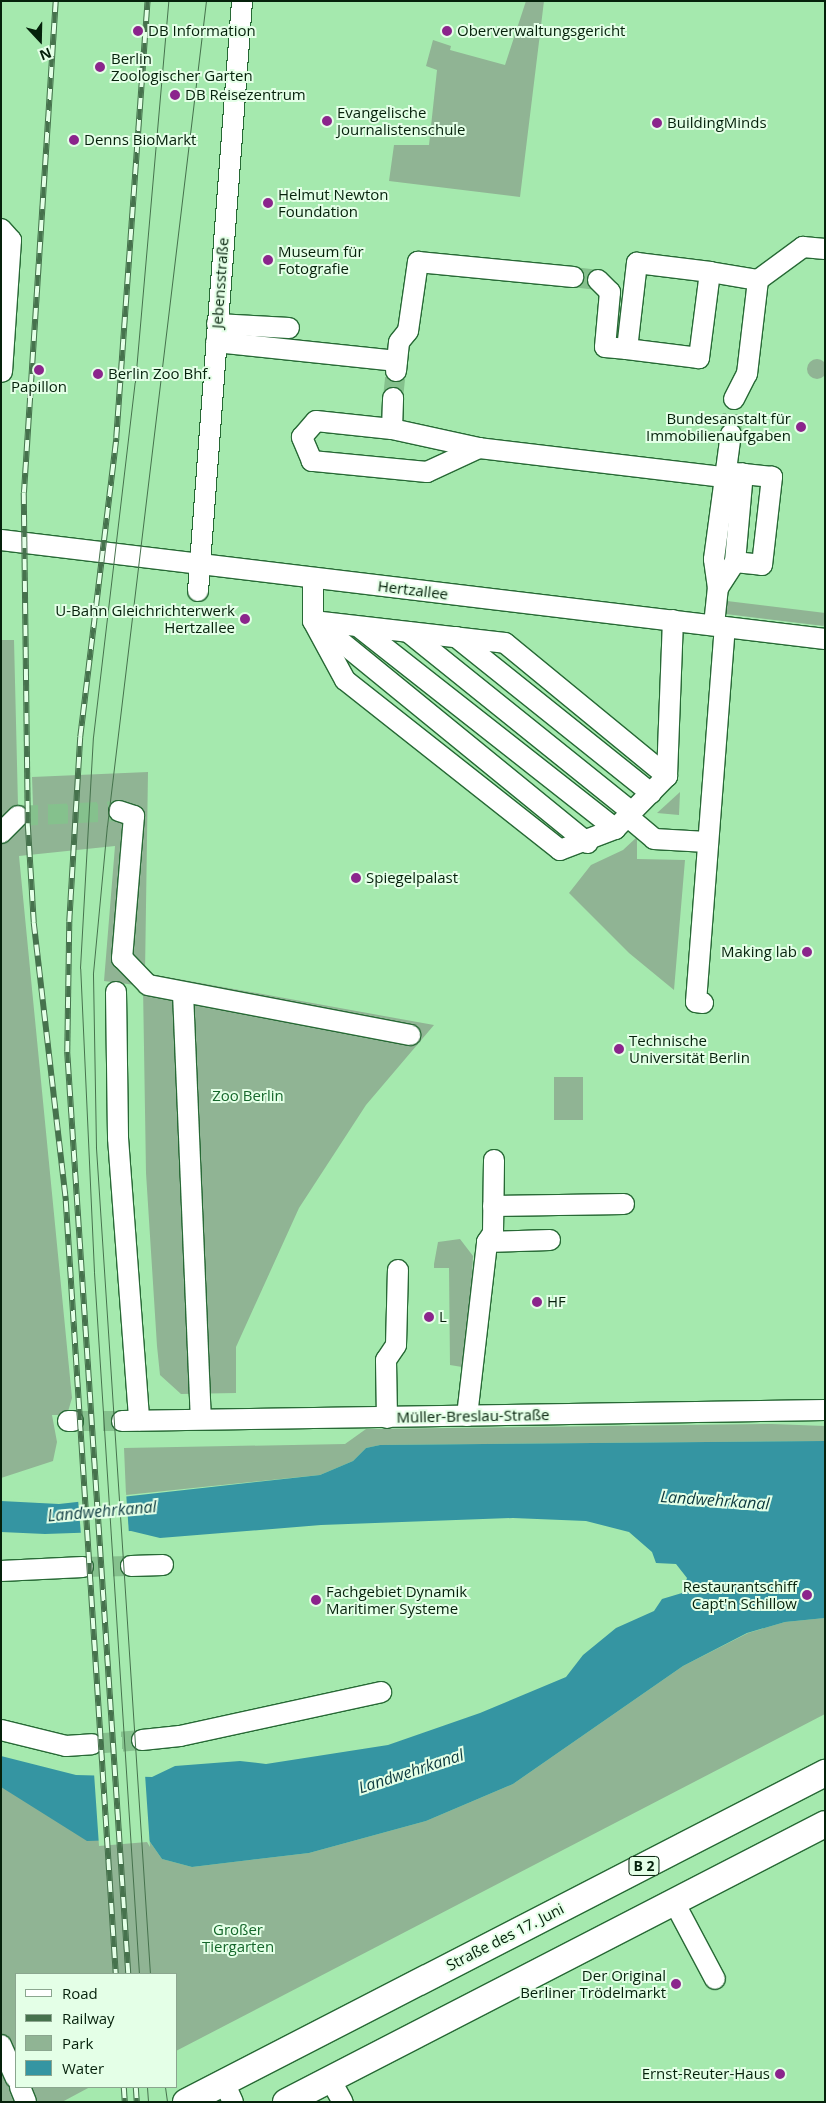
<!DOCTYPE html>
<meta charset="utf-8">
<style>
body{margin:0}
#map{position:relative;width:826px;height:2103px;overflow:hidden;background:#a5e9ae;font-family:"Open Sans",sans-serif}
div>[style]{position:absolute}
.green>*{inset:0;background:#90b494;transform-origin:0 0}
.round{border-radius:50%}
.water>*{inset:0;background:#3595a2}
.pier>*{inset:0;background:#a5e9ae}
.minor-tunnel>*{height:20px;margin-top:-10px;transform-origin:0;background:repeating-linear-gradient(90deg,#85c18d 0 20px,transparent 0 30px)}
.roads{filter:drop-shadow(1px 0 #276935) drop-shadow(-1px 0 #276935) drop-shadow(0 1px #276935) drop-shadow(0 -1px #276935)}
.minor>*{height:20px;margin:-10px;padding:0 10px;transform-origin:10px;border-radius:10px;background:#fff}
.major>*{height:26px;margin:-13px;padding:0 13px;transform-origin:13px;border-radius:13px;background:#fff}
.tram>*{height:1px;margin:-0.5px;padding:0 0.5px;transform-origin:0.5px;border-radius:0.5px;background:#46724d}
.rail>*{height:5.5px;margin-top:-2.75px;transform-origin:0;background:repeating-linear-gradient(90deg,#e4ffe7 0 11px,#46724d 0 22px);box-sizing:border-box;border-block:1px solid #46724d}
.dots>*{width:14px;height:14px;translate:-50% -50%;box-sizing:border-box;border:2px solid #e4ffe7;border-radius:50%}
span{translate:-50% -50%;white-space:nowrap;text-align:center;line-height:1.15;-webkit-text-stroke:4px #e4ffe7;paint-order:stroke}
.shield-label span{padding:1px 4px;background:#e4ffe7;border:1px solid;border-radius:4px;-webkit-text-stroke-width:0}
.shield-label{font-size:14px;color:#05210b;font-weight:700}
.poi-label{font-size:15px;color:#05210b}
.left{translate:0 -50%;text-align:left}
.right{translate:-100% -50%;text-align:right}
.street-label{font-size:15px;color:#05210b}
.park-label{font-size:15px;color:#15672b}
.water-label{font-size:16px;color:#0c393f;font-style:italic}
.frame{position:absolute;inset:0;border:2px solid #05210b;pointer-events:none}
.legend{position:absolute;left:15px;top:1973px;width:162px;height:115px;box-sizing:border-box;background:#e4ffe7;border:1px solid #8ba68f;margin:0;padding:6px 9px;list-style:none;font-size:15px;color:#05210b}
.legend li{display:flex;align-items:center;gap:10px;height:25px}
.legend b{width:25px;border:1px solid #8ba68f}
.north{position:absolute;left:15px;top:15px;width:50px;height:50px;-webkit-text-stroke:4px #e4ffe7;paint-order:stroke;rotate:159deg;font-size:14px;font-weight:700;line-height:20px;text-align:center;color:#05210b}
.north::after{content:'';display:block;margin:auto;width:18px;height:22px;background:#05210b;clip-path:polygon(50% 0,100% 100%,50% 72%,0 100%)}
</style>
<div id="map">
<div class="green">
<div style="clip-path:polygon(526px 1px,544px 1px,520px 197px,389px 181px,394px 145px,429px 145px,437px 70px,426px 66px,433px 40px,451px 46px,450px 50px,505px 65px)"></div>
<div class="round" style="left:807px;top:359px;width:20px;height:20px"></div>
<div style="left:727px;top:601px;width:99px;height:13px;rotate:7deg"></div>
<div style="clip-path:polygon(1px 640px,14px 640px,18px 805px,33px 806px,32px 777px,148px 772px,145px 973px,434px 1025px,366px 1105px,299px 1208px,236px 1347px,236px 1393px,181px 1394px,160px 1375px,157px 1346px,146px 1173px,143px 986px,104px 981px,115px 846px,19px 856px,72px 1398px,67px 1415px,52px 1415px,57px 1442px,53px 1461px,1px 1478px)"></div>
<div style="clip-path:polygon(680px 792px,679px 815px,657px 813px)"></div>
<div style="clip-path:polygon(637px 837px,637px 859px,685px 860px,674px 990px,629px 953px,569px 893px,591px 865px,623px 850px)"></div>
<div style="left:554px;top:1077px;width:29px;height:43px"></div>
<div style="clip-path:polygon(460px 1239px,473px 1256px,470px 1321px,462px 1367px,450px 1365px,449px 1268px,434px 1268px,434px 1264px,438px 1242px)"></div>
<div style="clip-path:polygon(772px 1424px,825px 1426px,825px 1441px,380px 1445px,366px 1448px,353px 1461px,320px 1475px,126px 1495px,124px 1448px,345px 1444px,366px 1429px)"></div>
<div style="clip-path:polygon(825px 1618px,825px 1714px,176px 2051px,176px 1974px,16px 1974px,16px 2087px,90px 2087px,62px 2102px,1px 2102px,1px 1787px,148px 1839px,162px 1859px,192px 1867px,309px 1853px,426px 1821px,513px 1784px,683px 1666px,748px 1633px,785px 1622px)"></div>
</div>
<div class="water">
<div style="clip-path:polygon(825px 1441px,825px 1618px,785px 1622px,747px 1633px,683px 1666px,513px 1784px,426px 1821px,309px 1853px,192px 1867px,162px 1859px,148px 1839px,87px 1841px,1px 1787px,1px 1756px,76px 1775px,152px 1777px,175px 1766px,240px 1761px,266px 1764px,388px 1745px,480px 1713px,566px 1677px,583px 1655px,616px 1628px,654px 1611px,662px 1599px,682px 1593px,687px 1578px,676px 1564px,656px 1563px,652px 1552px,629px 1532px,586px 1521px,513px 1518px,321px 1525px,160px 1538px,131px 1531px,45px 1534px,1px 1532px,1px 1501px,59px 1504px,320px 1475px,353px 1461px,366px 1448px,380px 1445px)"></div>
</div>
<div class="pier">
<div style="clip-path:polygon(126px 1492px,129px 1534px,81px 1535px,78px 1499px)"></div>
<div style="clip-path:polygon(1px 1498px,72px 1500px,72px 1502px,44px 1503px)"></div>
<div style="clip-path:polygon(94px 1773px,145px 1774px,150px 1847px,147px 1842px,99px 1846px)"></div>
</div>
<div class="minor-tunnel">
<div style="left:573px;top:277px;width:25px;rotate:7deg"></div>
<div style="left:393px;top:398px;width:27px;rotate:-84deg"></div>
<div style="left:731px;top:434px;width:35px;rotate:-85deg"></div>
<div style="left:18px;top:816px;width:101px;rotate:-2.8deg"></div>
<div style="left:73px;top:1421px;width:49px"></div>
<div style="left:83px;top:1567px;width:48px;rotate:-1.2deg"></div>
<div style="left:92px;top:1744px;width:50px;rotate:-4.6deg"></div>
</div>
<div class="roads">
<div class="minor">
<div style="left:1px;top:229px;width:15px;rotate:48deg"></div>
<div style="left:11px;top:240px;width:132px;rotate:93.9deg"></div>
<div style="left:710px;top:272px;width:87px;rotate:97.3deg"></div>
<div style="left:699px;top:358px;width:73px;rotate:-172.9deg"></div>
<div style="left:627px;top:349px;width:87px;rotate:-83.4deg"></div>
<div style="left:637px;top:263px;width:74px;rotate:7deg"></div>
<div style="left:710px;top:272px;width:49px;rotate:9.5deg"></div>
<div style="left:598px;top:280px;width:17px;rotate:45deg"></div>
<div style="left:610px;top:292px;width:55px;rotate:95.2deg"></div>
<div style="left:605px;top:347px;width:22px;rotate:5deg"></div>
<div style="left:217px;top:324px;width:72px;rotate:3.2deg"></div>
<div style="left:216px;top:342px;width:182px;rotate:6deg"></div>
<div style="left:396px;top:371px;width:29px;rotate:-84deg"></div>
<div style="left:399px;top:342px;width:14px;rotate:-51deg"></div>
<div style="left:408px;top:331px;width:70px;rotate:-81.8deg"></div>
<div style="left:418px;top:262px;width:156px;rotate:5.5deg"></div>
<div style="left:734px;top:399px;width:28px;rotate:-63deg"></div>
<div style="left:747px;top:374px;width:95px;rotate:-83.3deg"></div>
<div style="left:758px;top:280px;width:56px;rotate:-36.3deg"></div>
<div style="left:803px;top:247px;width:22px;rotate:5deg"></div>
<div style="left:392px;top:429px;width:31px;rotate:-88deg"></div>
<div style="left:479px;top:448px;width:57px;rotate:155.2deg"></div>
<div style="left:427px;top:472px;width:116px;rotate:-174.5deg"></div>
<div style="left:312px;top:461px;width:26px;rotate:-113deg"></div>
<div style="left:302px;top:437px;width:21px;rotate:-49deg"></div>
<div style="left:316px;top:421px;width:76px;rotate:6deg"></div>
<div style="left:392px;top:429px;width:89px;rotate:12.3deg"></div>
<div style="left:479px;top:448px;width:247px;rotate:6.8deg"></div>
<div style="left:1px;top:540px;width:830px;rotate:6.85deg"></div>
<div style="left:735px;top:562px;width:89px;rotate:-84.9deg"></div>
<div style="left:313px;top:578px;width:43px;rotate:90deg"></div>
<div style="left:313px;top:621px;width:67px;rotate:61.5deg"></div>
<div style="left:345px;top:680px;width:274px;rotate:38.3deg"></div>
<div style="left:560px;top:850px;width:59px;rotate:-20.9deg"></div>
<div style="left:615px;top:829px;width:74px;rotate:-45.5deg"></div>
<div style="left:667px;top:776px;width:156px;rotate:-87.8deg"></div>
<div style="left:718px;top:588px;width:31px;rotate:-57deg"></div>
<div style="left:735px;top:562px;width:27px;rotate:6deg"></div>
<div style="left:762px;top:565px;width:89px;rotate:-83.5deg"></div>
<div style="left:772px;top:477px;width:47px;rotate:-173.9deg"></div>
<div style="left:198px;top:591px;width:592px;rotate:-85.73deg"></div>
<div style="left:313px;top:621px;width:193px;rotate:6.5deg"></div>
<div style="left:505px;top:643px;width:210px;rotate:39.4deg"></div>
<div style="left:318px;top:623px;width:348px;rotate:39.2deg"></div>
<div style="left:714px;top:625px;width:37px;rotate:-84deg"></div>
<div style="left:718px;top:588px;width:29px;rotate:-98deg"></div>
<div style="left:714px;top:559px;width:126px;rotate:-82.3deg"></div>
<div style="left:360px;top:628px;width:325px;rotate:38.2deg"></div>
<div style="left:408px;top:632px;width:286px;rotate:38.8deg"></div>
<div style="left:456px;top:637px;width:250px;rotate:38.7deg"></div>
<div style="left:119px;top:811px;width:16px;rotate:18deg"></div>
<div style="left:134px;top:816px;width:143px;rotate:94.8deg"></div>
<div style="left:122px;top:958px;width:37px;rotate:46deg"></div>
<div style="left:148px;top:985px;width:267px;rotate:10.8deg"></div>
<div style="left:627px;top:816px;width:35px;rotate:40deg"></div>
<div style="left:654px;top:839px;width:53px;rotate:3.2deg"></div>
<div style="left:1px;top:833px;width:24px;rotate:-45deg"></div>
<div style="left:116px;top:992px;width:146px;rotate:89.2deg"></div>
<div style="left:118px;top:1138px;width:283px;rotate:85.7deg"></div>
<div style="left:183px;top:993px;width:425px;rotate:87.6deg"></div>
<div style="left:703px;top:1003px;width:7px;rotate:-172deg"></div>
<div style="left:696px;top:1002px;width:376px;rotate:-85.6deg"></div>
<div style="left:493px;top:1206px;width:131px;rotate:-0.9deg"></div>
<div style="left:487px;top:1242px;width:63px;rotate:-1.8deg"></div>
<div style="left:467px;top:1416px;width:175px;rotate:-83.4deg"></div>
<div style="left:487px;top:1242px;width:11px;rotate:-56deg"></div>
<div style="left:493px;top:1233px;width:73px;rotate:-89.2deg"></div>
<div style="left:387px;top:1418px;width:58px;rotate:-91deg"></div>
<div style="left:386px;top:1360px;width:18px;rotate:-56deg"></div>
<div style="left:396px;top:1345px;width:75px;rotate:-88.5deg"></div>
<div style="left:68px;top:1421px;width:5px"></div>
<div style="left:122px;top:1421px;width:703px;rotate:-0.9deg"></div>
<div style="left:131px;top:1566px;width:32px;rotate:-2deg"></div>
<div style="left:1px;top:1571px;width:82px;rotate:-2.8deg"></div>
<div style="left:1px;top:1730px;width:67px;rotate:13.8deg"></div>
<div style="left:66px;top:1746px;width:26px;rotate:-4deg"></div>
<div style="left:142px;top:1740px;width:38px;rotate:-6deg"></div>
<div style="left:180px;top:1736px;width:206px;rotate:-12.3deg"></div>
<div style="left:674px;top:1902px;width:87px;rotate:62deg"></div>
<div style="left:1px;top:2045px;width:36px;rotate:66deg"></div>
<div style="left:330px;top:2079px;width:26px;rotate:61deg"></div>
<div style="left:224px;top:2082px;width:22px;rotate:66deg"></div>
<div style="left:20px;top:2087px;width:16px;rotate:68deg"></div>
</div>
<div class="major">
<div style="left:186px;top:2102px;width:719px;rotate:-27.24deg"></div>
<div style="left:286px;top:2102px;width:606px;rotate:-27.28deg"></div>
</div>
</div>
<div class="tram">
<div style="left:139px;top:1974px;width:703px;rotate:-93.67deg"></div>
<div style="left:94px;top:1272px;width:304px;rotate:-92.6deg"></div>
<div style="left:80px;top:968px;width:231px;rotate:-86.8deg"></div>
<div style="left:93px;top:737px;width:357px;rotate:-83.3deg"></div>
<div style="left:135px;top:382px;width:382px;rotate:-85deg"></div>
<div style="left:150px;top:1974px;width:829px;rotate:-93.74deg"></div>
<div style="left:96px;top:1147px;width:174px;rotate:-91deg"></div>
<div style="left:93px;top:973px;width:148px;rotate:-84.6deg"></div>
<div style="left:107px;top:826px;width:831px;rotate:-83.16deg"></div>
<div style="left:147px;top:2087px;width:15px;rotate:86deg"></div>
<div style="left:165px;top:2087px;width:15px;rotate:82deg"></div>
</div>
<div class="rail">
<div style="left:56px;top:1px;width:493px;rotate:93.7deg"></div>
<div style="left:24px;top:493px;width:331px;rotate:89.3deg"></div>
<div style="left:28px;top:824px;width:99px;rotate:86.5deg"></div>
<div style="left:34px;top:923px;width:280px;rotate:83.4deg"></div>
<div style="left:66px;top:1201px;width:775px;rotate:86.3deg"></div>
<div style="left:128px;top:1974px;width:924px;rotate:-93.79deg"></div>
<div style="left:67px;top:1052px;width:130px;rotate:-89.1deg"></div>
<div style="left:69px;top:922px;width:185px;rotate:-86.6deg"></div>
<div style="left:80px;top:737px;width:301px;rotate:-83.1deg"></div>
<div style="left:116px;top:438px;width:438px;rotate:-85.9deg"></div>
<div style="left:124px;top:2087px;width:15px;rotate:86deg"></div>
<div style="left:136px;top:2087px;width:15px;rotate:86deg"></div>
</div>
<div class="dots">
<div style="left:138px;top:31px;background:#8b258c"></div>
<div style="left:447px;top:31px;background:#8b258c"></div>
<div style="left:100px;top:67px;background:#8b258c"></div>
<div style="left:175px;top:95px;background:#8b258c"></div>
<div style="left:327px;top:121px;background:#8b258c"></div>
<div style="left:657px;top:123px;background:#8b258c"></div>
<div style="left:74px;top:140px;background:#8b258c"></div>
<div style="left:268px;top:203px;background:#8b258c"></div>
<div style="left:268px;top:260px;background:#8b258c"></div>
<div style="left:39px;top:370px;background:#8b258c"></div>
<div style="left:98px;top:374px;background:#8b258c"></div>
<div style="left:801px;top:427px;background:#8b258c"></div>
<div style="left:245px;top:619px;background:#8b258c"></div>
<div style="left:356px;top:878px;background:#8b258c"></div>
<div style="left:807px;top:952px;background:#8b258c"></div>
<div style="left:619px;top:1049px;background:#8b258c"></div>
<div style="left:537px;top:1302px;background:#8b258c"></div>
<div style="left:429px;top:1317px;background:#8b258c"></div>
<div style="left:807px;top:1595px;background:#8b258c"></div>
<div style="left:316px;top:1600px;background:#8b258c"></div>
<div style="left:676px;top:1984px;background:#8b258c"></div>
<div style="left:780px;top:2074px;background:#8b258c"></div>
</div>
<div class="shield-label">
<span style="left:644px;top:1866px">B 2</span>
</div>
<div class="poi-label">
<span class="left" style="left:148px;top:31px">DB Information</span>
<span class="left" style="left:457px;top:31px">Oberverwaltungsgericht</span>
<span class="left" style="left:111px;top:67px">Berlin<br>Zoologischer Garten</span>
<span class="left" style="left:185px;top:95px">DB Reisezentrum</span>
<span class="left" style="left:337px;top:121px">Evangelische<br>Journalistenschule</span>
<span class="left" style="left:667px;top:123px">BuildingMinds</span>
<span class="left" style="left:84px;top:140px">Denns BioMarkt</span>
<span class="left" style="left:278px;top:203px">Helmut Newton<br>Foundation</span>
<span class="left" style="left:278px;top:260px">Museum für<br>Fotografie</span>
<span class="left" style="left:108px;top:374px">Berlin Zoo Bhf.</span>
<span style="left:39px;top:387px">Papillon</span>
<span class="right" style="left:791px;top:427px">Bundesanstalt für<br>Immobilienaufgaben</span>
<span class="right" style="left:235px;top:619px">U-Bahn Gleichrichterwerk<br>Hertzallee</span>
<span class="left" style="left:366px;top:878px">Spiegelpalast</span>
<span class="right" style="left:797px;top:952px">Making lab</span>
<span class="left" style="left:629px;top:1049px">Technische<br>Universität Berlin</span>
<span class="left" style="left:547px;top:1302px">HF</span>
<span class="left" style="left:439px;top:1317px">L</span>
<span class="right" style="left:797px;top:1595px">Restaurantschiff<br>Capt'n Schillow</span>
<span class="left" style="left:326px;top:1600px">Fachgebiet Dynamik<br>Maritimer Systeme</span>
<span class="right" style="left:666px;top:1984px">Der Original<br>Berliner Trödelmarkt</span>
<span class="right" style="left:770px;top:2074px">Ernst-Reuter-Haus</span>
</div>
<div class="street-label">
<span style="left:220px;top:283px;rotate:-86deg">Jebensstraße</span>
<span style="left:413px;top:590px;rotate:7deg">Hertzallee</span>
<span style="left:473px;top:1416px;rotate:-1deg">Müller-Breslau-Straße</span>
<span style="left:505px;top:1937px;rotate:-27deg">Straße des 17. Juni</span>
</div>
<div class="park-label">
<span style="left:248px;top:1096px">Zoo Berlin</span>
<span style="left:238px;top:1938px">Großer<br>Tiergarten</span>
</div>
<div class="water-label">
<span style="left:715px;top:1500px;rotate:4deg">Landwehrkanal</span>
<span style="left:102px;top:1511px;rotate:-5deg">Landwehrkanal</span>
<span style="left:411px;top:1771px;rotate:-18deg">Landwehrkanal</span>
</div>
<div class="frame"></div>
<ul class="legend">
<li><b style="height:6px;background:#fff"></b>Road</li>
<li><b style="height:6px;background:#46724d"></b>Railway</li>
<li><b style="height:14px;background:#90b494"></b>Park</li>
<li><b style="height:14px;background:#3595a2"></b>Water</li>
</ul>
<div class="north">N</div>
</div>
